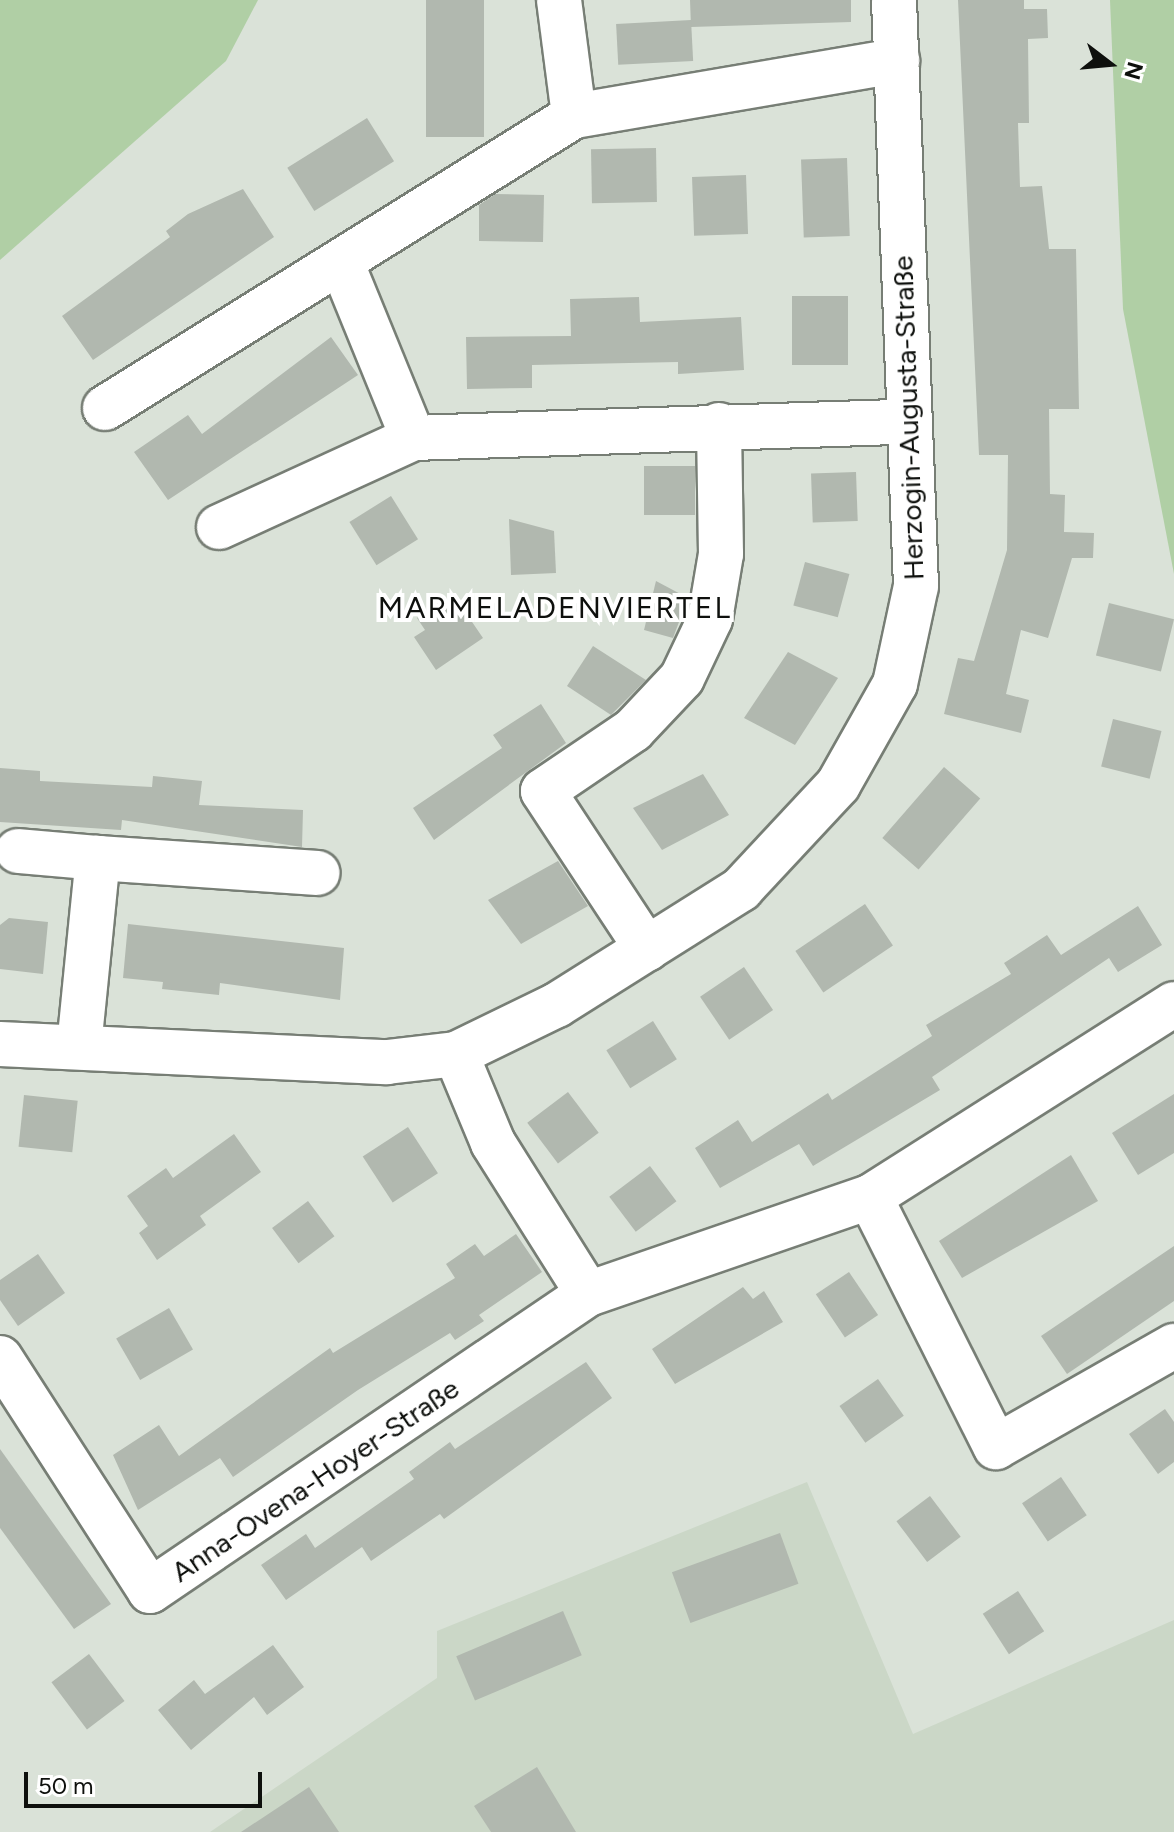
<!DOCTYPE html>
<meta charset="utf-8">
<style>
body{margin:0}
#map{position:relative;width:1174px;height:1832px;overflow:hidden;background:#dae2d8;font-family:Figtree,sans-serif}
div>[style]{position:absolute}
.built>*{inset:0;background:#cbd7c7}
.green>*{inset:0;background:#b0cfa5}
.building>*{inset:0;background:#b1b8af;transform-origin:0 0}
.roads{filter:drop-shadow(2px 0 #777e75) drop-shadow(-2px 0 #777e75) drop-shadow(0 2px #777e75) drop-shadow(0 -2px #777e75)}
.minor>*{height:44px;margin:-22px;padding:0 22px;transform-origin:22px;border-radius:22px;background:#fff}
span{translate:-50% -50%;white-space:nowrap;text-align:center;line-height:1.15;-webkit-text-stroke:8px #fff;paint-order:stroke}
.street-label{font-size:28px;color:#0e100d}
.neighbourhood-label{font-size:30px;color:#0e100d;letter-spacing:2px}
.north{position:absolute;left:1070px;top:24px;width:80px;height:80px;-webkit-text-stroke:6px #fff;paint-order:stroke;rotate:106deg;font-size:22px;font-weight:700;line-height:32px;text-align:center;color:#0e100d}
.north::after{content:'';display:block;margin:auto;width:28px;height:36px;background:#0e100d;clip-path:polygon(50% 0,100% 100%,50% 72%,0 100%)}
.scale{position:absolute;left:24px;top:1772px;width:238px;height:36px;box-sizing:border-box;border:4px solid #0e100d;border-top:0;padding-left:10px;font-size:24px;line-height:28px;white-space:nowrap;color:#0e100d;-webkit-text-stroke:6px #fff;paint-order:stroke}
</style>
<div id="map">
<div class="built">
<div style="clip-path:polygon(807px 1482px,913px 1734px,1174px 1620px,1174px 1832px,210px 1832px,437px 1678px,437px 1631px)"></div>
</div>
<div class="green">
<div style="clip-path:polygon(0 0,258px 0,226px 61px,0 260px)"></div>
<div style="clip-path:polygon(1110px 0,1174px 0,1174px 574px,1123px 309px)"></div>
</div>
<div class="building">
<div style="left:426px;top:0;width:58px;height:137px"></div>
<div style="clip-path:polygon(690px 0,851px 0,851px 22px,691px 27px)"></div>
<div style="clip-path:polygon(958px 0,1024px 0,1024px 9px,1047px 9px,1048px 38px,1028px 39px,1029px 123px,1018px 123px,1020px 187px,1042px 186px,1049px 249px,1076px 249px,1079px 409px,1049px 409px,1050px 494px,1065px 495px,1064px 532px,1094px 533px,1093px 558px,1072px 558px,1048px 638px,1021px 630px,1006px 694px,1029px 700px,1021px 733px,944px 714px,958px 658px,974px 661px,1007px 550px,1008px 455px,979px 455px)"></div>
<div style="left:691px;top:20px;width:41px;height:75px;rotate:87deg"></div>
<div style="left:367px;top:118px;width:51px;height:94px;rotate:58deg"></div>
<div style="left:656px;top:148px;width:54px;height:65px;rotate:89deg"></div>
<div style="left:847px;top:158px;width:78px;height:46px;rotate:88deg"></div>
<div style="left:746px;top:175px;width:59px;height:54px;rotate:88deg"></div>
<div style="clip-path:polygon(243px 189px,274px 237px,93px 360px,62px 316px,170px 237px,166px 231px,188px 214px)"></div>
<div style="clip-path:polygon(495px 194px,544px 195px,543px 242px,479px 241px,479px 205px)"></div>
<div style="left:792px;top:296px;width:56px;height:69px"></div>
<div style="clip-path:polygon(639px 297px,640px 322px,741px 317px,744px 370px,678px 374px,678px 362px,532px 365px,532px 388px,467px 389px,466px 337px,571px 336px,570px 299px)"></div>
<div style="clip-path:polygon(331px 337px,358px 375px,168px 500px,134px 452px,188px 415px,202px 434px)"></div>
<div style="left:695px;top:466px;width:49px;height:51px;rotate:90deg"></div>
<div style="left:856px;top:472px;width:49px;height:45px;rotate:88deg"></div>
<div style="left:391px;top:496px;width:51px;height:49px;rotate:58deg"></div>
<div style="clip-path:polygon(509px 519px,554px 531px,556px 573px,511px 575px)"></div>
<div style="left:805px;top:562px;width:46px;height:45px;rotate:15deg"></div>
<div style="clip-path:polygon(656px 581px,688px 598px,673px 638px,644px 630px)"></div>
<div style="clip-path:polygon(453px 594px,483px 638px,436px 670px,414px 637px,425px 630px,417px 618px)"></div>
<div style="left:1109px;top:603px;width:67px;height:54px;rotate:14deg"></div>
<div style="clip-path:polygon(593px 646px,646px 680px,611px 715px,567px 686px)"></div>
<div style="clip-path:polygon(788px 652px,838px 678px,795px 745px,744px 718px)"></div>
<div style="clip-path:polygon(541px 704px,566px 743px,434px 840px,413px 808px,502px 748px,493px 735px)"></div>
<div style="left:1113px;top:719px;width:50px;height:49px;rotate:14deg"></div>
<div style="left:944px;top:767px;width:48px;height:94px;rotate:41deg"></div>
<div style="clip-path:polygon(0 768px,40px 771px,40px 781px,152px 787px,153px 776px,202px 781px,199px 805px,303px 810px,302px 847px,122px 820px,121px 830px,0 822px)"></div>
<div style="clip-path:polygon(703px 774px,729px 815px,662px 850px,633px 808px)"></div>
<div style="clip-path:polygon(558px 861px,588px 906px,521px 944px,488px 900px)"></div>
<div style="left:865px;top:904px;width:50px;height:84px;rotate:56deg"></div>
<div style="clip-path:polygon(1138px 906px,1162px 945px,1118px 972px,1109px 958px,932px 1077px,940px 1090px,813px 1166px,799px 1144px,720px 1188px,695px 1148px,738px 1120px,752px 1142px,828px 1093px,832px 1100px,932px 1036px,926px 1025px,1011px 974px,1004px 963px,1047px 935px,1061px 955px)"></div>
<div style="clip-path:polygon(9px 918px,48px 922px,43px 974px,0 969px,0 925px)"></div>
<div style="clip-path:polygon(128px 924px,344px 948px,340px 1000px,220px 983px,219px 995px,162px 989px,163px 982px,123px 978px)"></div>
<div style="left:744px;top:967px;width:52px;height:53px;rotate:56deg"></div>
<div style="left:653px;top:1021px;width:45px;height:55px;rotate:58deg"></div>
<div style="left:568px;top:1092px;width:51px;height:51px;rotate:53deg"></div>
<div style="clip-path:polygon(1174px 1094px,1174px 1153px,1138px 1175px,1112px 1133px)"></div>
<div style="left:24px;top:1095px;width:54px;height:52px;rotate:6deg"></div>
<div style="left:408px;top:1127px;width:55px;height:54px;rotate:57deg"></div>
<div style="clip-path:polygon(234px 1134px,261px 1172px,200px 1216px,206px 1225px,157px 1260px,139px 1233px,148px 1226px,127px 1196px,166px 1168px,173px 1178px)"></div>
<div style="clip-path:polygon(1071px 1155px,1098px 1201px,962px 1278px,939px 1241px)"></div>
<div style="left:650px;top:1166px;width:44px;height:51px;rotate:53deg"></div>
<div style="left:308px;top:1201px;width:44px;height:45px;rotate:53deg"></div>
<div style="clip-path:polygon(516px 1234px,542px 1272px,479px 1315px,484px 1321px,455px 1340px,450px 1333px,358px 1390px,233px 1477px,220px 1458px,138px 1510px,113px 1455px,159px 1425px,179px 1456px,330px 1348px,333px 1353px,455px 1278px,446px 1264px,475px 1244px,484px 1256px)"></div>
<div style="clip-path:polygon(1174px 1246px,1174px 1301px,1067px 1374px,1041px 1336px)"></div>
<div style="clip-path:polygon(38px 1254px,65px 1293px,18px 1326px,0 1300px,0 1280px)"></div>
<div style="left:849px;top:1272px;width:52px;height:40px;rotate:56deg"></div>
<div style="clip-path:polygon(743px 1287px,753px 1299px,764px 1291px,783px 1322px,675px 1384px,652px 1349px)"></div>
<div style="left:169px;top:1308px;width:48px;height:61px;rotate:60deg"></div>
<div style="clip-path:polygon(586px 1362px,612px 1398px,444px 1519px,440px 1514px,371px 1561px,362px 1547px,286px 1600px,261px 1565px,306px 1534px,315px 1548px,414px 1479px,409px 1472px,450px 1442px,455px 1449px)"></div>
<div style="left:878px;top:1379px;width:45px;height:47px;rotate:55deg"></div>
<div style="clip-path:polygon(1165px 1409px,1174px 1422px,1174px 1462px,1158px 1474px,1129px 1434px)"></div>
<div style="clip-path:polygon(0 1449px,111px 1604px,74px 1629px,0 1528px)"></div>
<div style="left:1061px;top:1477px;width:46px;height:47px;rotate:56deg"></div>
<div style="left:930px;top:1496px;width:51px;height:42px;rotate:53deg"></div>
<div style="left:780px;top:1533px;width:54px;height:115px;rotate:70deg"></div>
<div style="left:1018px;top:1591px;width:48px;height:42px;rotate:57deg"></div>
<div style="left:563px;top:1611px;width:48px;height:116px;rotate:67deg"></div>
<div style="clip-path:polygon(273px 1645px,304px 1687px,267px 1715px,254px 1697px,191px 1750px,158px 1710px,194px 1680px,205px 1694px)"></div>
<div style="left:89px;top:1654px;width:59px;height:47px;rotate:53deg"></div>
<div style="clip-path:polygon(537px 1767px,576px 1832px,491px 1832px,474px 1806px)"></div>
<div style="clip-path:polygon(309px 1787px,339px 1832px,241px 1832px)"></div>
</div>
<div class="roads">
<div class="minor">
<div style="left:559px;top:0;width:117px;rotate:82.6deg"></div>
<div style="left:574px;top:116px;width:328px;rotate:-9.7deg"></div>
<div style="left:105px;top:408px;width:552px;rotate:-31.91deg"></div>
<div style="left:413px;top:438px;width:495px;rotate:-1.9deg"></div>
<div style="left:219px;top:527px;width:213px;rotate:-24.6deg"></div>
<div style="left:413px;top:438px;width:190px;rotate:-112.2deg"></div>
<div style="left:18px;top:851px;width:80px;rotate:5deg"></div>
<div style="left:647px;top:949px;width:189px;rotate:-123.4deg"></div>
<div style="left:543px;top:791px;width:109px;rotate:-34.1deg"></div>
<div style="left:633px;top:730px;width:71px;rotate:-46.7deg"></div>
<div style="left:682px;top:678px;width:65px;rotate:-64.6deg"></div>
<div style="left:710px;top:619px;width:66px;rotate:-80.4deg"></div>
<div style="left:721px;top:554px;width:129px;rotate:-90.9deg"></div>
<div style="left:0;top:1044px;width:387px;rotate:2.7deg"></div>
<div style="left:387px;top:1062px;width:69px;rotate:-6.6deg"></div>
<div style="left:456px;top:1054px;width:112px;rotate:-25.9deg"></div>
<div style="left:557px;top:1005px;width:218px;rotate:-32.2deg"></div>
<div style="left:741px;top:889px;width:142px;rotate:-47deg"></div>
<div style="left:838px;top:785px;width:116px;rotate:-60.6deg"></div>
<div style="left:895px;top:684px;width:100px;rotate:-77.9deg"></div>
<div style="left:916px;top:586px;width:586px;rotate:-92.15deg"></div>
<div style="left:79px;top:1047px;width:190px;rotate:-84.3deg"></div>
<div style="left:98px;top:858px;width:220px;rotate:3.9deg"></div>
<div style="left:456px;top:1054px;width:96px;rotate:67.4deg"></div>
<div style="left:493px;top:1143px;width:178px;rotate:57.8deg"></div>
<div style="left:870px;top:1197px;width:280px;rotate:63.3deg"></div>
<div style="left:996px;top:1447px;width:205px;rotate:-29.6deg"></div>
<div style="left:0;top:1358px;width:277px;rotate:57.2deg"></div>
<div style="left:150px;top:1591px;width:529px;rotate:-34.14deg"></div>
<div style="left:588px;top:1294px;width:298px;rotate:-19deg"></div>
<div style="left:870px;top:1197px;width:360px;rotate:-32.4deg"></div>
</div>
</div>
<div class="street-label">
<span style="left:908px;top:418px;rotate:-92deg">Herzogin-Augusta-Straße</span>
<span style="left:315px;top:1480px;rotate:-34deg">Anna-Ovena-Hoyer-Straße</span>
</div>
<div class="neighbourhood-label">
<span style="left:555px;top:608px">MARMELADENVIERTEL</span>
</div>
<div class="north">N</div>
<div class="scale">50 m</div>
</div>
